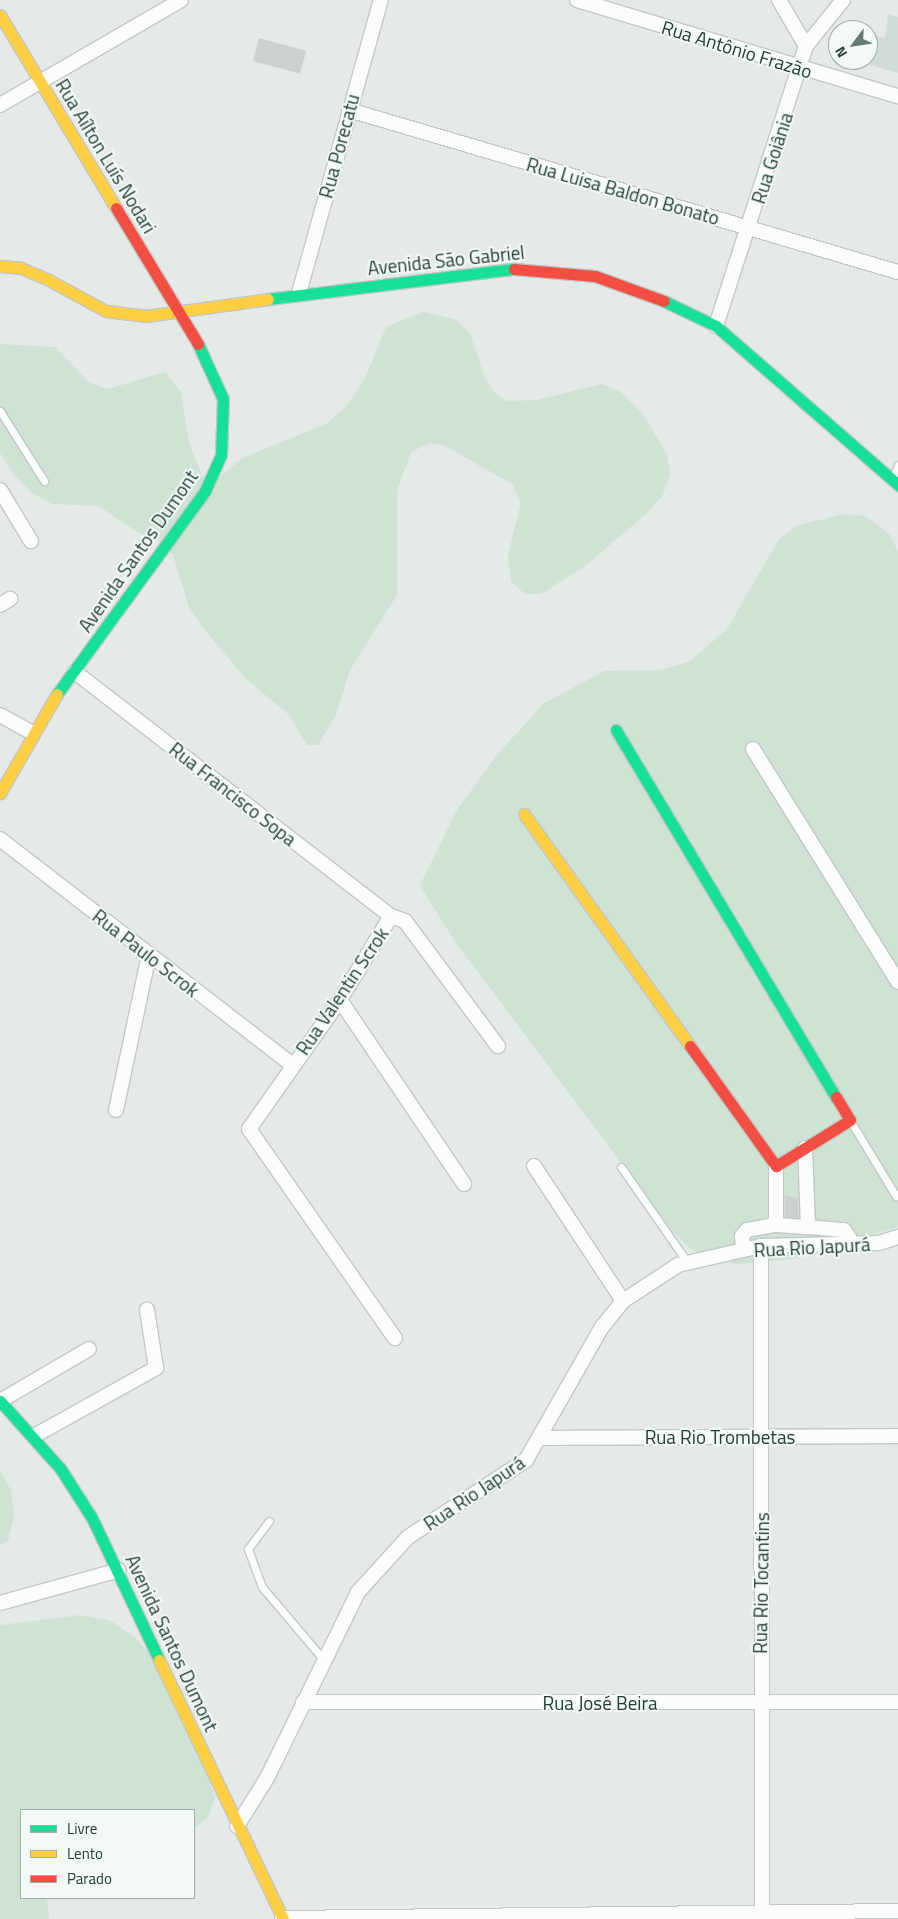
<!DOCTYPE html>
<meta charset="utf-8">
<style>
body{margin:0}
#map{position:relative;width:898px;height:1919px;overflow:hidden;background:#e5eae8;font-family:"Titillium Web",sans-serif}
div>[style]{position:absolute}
.built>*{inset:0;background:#d3dbd8}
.green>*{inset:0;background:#cee3d4}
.building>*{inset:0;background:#ccd1cf;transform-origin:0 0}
.roads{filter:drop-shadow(1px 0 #c2c7c5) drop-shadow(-1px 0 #c2c7c5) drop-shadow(0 1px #c2c7c5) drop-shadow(0 -1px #c2c7c5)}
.lane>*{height:7px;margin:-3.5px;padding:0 3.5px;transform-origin:3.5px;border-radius:3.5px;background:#fbfcfc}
.street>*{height:14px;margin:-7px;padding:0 7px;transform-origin:7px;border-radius:7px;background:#fbfcfc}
.fast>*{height:11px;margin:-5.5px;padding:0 5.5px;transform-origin:5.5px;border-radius:5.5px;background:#16e098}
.slow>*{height:11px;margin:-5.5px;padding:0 5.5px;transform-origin:5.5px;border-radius:5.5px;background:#ffcf43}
.jam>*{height:11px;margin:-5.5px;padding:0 5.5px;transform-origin:5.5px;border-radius:5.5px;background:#f24e42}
span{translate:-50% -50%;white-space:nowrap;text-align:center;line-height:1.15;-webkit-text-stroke:4px #f3f9f6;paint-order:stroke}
.street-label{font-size:19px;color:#233d35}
.legend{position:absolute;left:20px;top:1809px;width:175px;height:90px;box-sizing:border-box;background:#f3f9f6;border:1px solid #a0aea9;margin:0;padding:6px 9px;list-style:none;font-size:15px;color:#233d35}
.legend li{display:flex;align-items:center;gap:10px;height:25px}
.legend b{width:25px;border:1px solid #a0aea9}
.north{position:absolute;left:828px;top:20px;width:50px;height:50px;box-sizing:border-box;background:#f3f9f6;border:1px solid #a0aea9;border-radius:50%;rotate:239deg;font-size:14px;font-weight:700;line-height:20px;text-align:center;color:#233d35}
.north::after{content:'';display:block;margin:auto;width:18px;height:22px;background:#677a74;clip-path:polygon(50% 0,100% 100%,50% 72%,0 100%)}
</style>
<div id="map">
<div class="built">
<div style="clip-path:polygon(888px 14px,898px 17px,898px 73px,856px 61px,868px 60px,868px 34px,885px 38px)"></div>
</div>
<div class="green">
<div style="clip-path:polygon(423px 312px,455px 319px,470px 333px,484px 376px,495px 393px,507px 401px,537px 400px,602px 384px,621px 392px,643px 414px,667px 454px,670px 474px,663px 495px,647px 513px,584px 567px,541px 594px,525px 594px,511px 582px,508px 555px,521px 502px,512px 484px,443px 445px,430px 443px,411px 452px,397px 491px,397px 595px,350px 670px,336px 715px,318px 745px,307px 745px,289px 715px,245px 678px,203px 628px,189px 607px,173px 555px,155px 538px,141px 534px,98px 506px,52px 504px,32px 493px,14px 475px,0 453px,0 344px,55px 347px,90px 383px,108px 389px,165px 372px,181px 392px,189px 442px,202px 476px,217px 479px,242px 458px,326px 424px,346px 407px,365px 378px,386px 327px)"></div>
<div style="clip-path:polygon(843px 514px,866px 516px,890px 535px,898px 551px,898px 1227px,792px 1259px,739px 1264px,713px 1261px,690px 1248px,672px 1230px,455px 942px,420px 885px,457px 810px,497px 755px,543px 704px,604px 671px,660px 670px,689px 662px,727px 629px,779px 539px,796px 526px)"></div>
<div style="clip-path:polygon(0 1471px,11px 1490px,14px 1515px,8px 1541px,0 1545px)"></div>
<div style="clip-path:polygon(80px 1615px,111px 1621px,135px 1637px,170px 1677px,215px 1797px,209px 1816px,194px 1829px,194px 1810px,21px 1810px,21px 1898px,47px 1898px,49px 1919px,0 1919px,0 1625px)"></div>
</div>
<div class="building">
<div style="left:259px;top:38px;width:49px;height:24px;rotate:15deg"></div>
<div style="clip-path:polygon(785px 1195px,798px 1199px,798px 1218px,785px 1217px)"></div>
</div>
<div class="roads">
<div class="lane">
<div style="left:0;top:411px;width:83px;rotate:57.8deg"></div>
<div style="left:893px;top:477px;width:13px;rotate:-67deg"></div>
<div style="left:851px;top:1122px;width:87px;rotate:58.7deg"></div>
<div style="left:621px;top:1167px;width:117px;rotate:55.1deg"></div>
<div style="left:269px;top:1521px;width:35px;rotate:127deg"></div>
<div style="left:248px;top:1549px;width:40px;rotate:69.8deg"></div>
<div style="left:262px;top:1587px;width:96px;rotate:49.7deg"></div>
</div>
<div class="street">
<div style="left:577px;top:0;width:335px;rotate:16.7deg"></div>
<div style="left:779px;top:0;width:53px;rotate:59.6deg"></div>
<div style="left:0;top:105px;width:209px;rotate:-30.1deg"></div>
<div style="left:349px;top:110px;width:572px;rotate:16.44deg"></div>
<div style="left:299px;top:293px;width:304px;rotate:-74.4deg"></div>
<div style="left:716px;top:326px;width:294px;rotate:-72.2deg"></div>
<div style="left:806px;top:46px;width:59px;rotate:-51.2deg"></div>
<div style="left:0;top:490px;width:60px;rotate:58.7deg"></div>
<div style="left:0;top:605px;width:12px;rotate:-31deg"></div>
<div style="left:75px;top:672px;width:399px;rotate:37.7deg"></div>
<div style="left:391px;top:916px;width:15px;rotate:20deg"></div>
<div style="left:405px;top:921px;width:156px;rotate:53.4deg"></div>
<div style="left:0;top:715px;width:37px;rotate:29deg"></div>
<div style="left:753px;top:749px;width:274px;rotate:58.1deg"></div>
<div style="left:0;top:839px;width:369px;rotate:37.7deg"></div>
<div style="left:391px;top:916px;width:98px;rotate:121.3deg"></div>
<div style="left:340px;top:1000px;width:158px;rotate:125.2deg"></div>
<div style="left:249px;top:1129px;width:255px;rotate:55.1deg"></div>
<div style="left:340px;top:1000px;width:222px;rotate:56deg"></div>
<div style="left:116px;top:1110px;width:158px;rotate:-78deg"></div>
<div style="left:805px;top:1148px;width:79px;rotate:87.8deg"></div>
<div style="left:808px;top:1227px;width:36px;rotate:5deg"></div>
<div style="left:844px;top:1230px;width:14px;rotate:56deg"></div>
<div style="left:534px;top:1166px;width:162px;rotate:56.6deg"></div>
<div style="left:776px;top:1225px;width:32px;rotate:4deg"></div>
<div style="left:761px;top:1246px;width:673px;rotate:89.91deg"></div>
<div style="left:743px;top:1250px;width:14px;rotate:-94deg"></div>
<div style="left:742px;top:1236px;width:8px;rotate:-50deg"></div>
<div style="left:747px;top:1230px;width:29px;rotate:-10deg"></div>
<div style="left:776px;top:1225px;width:59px;rotate:-90deg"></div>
<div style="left:0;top:1401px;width:103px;rotate:-30.3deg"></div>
<div style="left:34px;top:1436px;width:140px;rotate:-29.1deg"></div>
<div style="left:156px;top:1368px;width:59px;rotate:-98.8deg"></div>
<div style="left:542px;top:1438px;width:356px;rotate:-0.3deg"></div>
<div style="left:0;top:1603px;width:123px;rotate:-15.5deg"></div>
<div style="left:303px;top:1702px;width:595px"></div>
<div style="left:237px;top:1826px;width:57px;rotate:-58deg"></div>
<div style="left:267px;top:1778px;width:207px;rotate:-63.9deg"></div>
<div style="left:358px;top:1592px;width:74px;rotate:-47.7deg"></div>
<div style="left:408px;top:1537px;width:141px;rotate:-33.1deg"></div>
<div style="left:526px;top:1460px;width:153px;rotate:-60.3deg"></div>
<div style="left:602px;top:1327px;width:33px;rotate:-51deg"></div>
<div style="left:623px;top:1301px;width:66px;rotate:-33.2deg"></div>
<div style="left:678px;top:1265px;width:85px;rotate:-12.9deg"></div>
<div style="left:761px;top:1246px;width:118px;rotate:-1.5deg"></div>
<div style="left:879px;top:1243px;width:20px;rotate:-18deg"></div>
<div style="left:282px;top:1918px;width:616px;rotate:-0.65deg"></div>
</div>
<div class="fast">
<div style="left:268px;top:299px;width:248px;rotate:-7deg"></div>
<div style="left:664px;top:301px;width:58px;rotate:25.7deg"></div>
<div style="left:716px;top:326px;width:242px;rotate:41.1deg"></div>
<div style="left:57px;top:694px;width:251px;rotate:-53.9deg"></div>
<div style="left:205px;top:491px;width:39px;rotate:-66deg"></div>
<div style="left:221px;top:455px;width:56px;rotate:-88deg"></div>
<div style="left:223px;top:399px;width:60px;rotate:-114.4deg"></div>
<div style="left:616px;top:730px;width:428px;rotate:59.1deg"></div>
<div style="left:0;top:1401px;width:90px;rotate:48.2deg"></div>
<div style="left:60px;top:1468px;width:59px;rotate:57.4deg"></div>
<div style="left:92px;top:1518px;width:157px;rotate:64.7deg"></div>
</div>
<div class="slow">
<div style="left:0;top:15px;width:225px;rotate:59deg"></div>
<div style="left:0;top:266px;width:21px;rotate:5deg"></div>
<div style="left:21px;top:268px;width:28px;rotate:23deg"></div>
<div style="left:47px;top:279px;width:67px;rotate:28.5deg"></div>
<div style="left:106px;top:311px;width:40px;rotate:7.1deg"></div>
<div style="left:146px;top:316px;width:123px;rotate:-7.9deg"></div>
<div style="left:0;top:793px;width:114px;rotate:-60.1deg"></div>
<div style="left:524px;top:814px;width:285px;rotate:54.4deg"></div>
<div style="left:159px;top:1660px;width:287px;rotate:64.4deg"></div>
</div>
<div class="jam">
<div style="left:116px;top:208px;width:159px;rotate:58.9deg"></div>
<div style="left:514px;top:269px;width:81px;rotate:4.9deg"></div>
<div style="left:595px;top:276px;width:73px;rotate:19.9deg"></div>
<div style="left:690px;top:1046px;width:148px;rotate:54.4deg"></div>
<div style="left:776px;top:1166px;width:87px;rotate:-31.9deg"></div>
<div style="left:850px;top:1120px;width:27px;rotate:-121deg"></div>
</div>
</div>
<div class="street-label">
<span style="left:737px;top:49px;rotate:17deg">Rua Antônio Frazão</span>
<span style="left:339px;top:146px;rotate:-75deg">Rua Porecatu</span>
<span style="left:106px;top:156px;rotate:59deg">Rua Aílton Luís Nodari</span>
<span style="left:772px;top:158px;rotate:-72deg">Rua Goiânia</span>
<span style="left:623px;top:191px;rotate:16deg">Rua Luisa Baldon Bonato</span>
<span style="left:446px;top:260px;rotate:-6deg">Avenida São Gabriel</span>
<span style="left:138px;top:551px;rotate:-55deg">Avenida Santos Dumont</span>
<span style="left:233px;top:794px;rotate:38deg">Rua Francisco Sopa</span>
<span style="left:146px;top:953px;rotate:38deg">Rua Paulo Scrok</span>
<span style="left:342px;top:991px;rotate:-56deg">Rua Valentin Scrok</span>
<span style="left:812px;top:1247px;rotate:-3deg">Rua Rio Japurá</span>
<span style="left:720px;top:1437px">Rua Rio Trombetas</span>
<span style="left:474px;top:1493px;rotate:-34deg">Rua Rio Japurá</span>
<span style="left:761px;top:1583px;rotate:-89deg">Rua Rio Tocantins</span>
<span style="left:172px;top:1643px;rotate:65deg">Avenida Santos Dumont</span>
<span style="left:600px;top:1703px">Rua José Beira</span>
</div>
<ul class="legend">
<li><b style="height:6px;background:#16e098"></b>Livre</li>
<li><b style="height:6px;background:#ffcf43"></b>Lento</li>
<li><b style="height:6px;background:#f24e42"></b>Parado</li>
</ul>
<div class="north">N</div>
</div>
